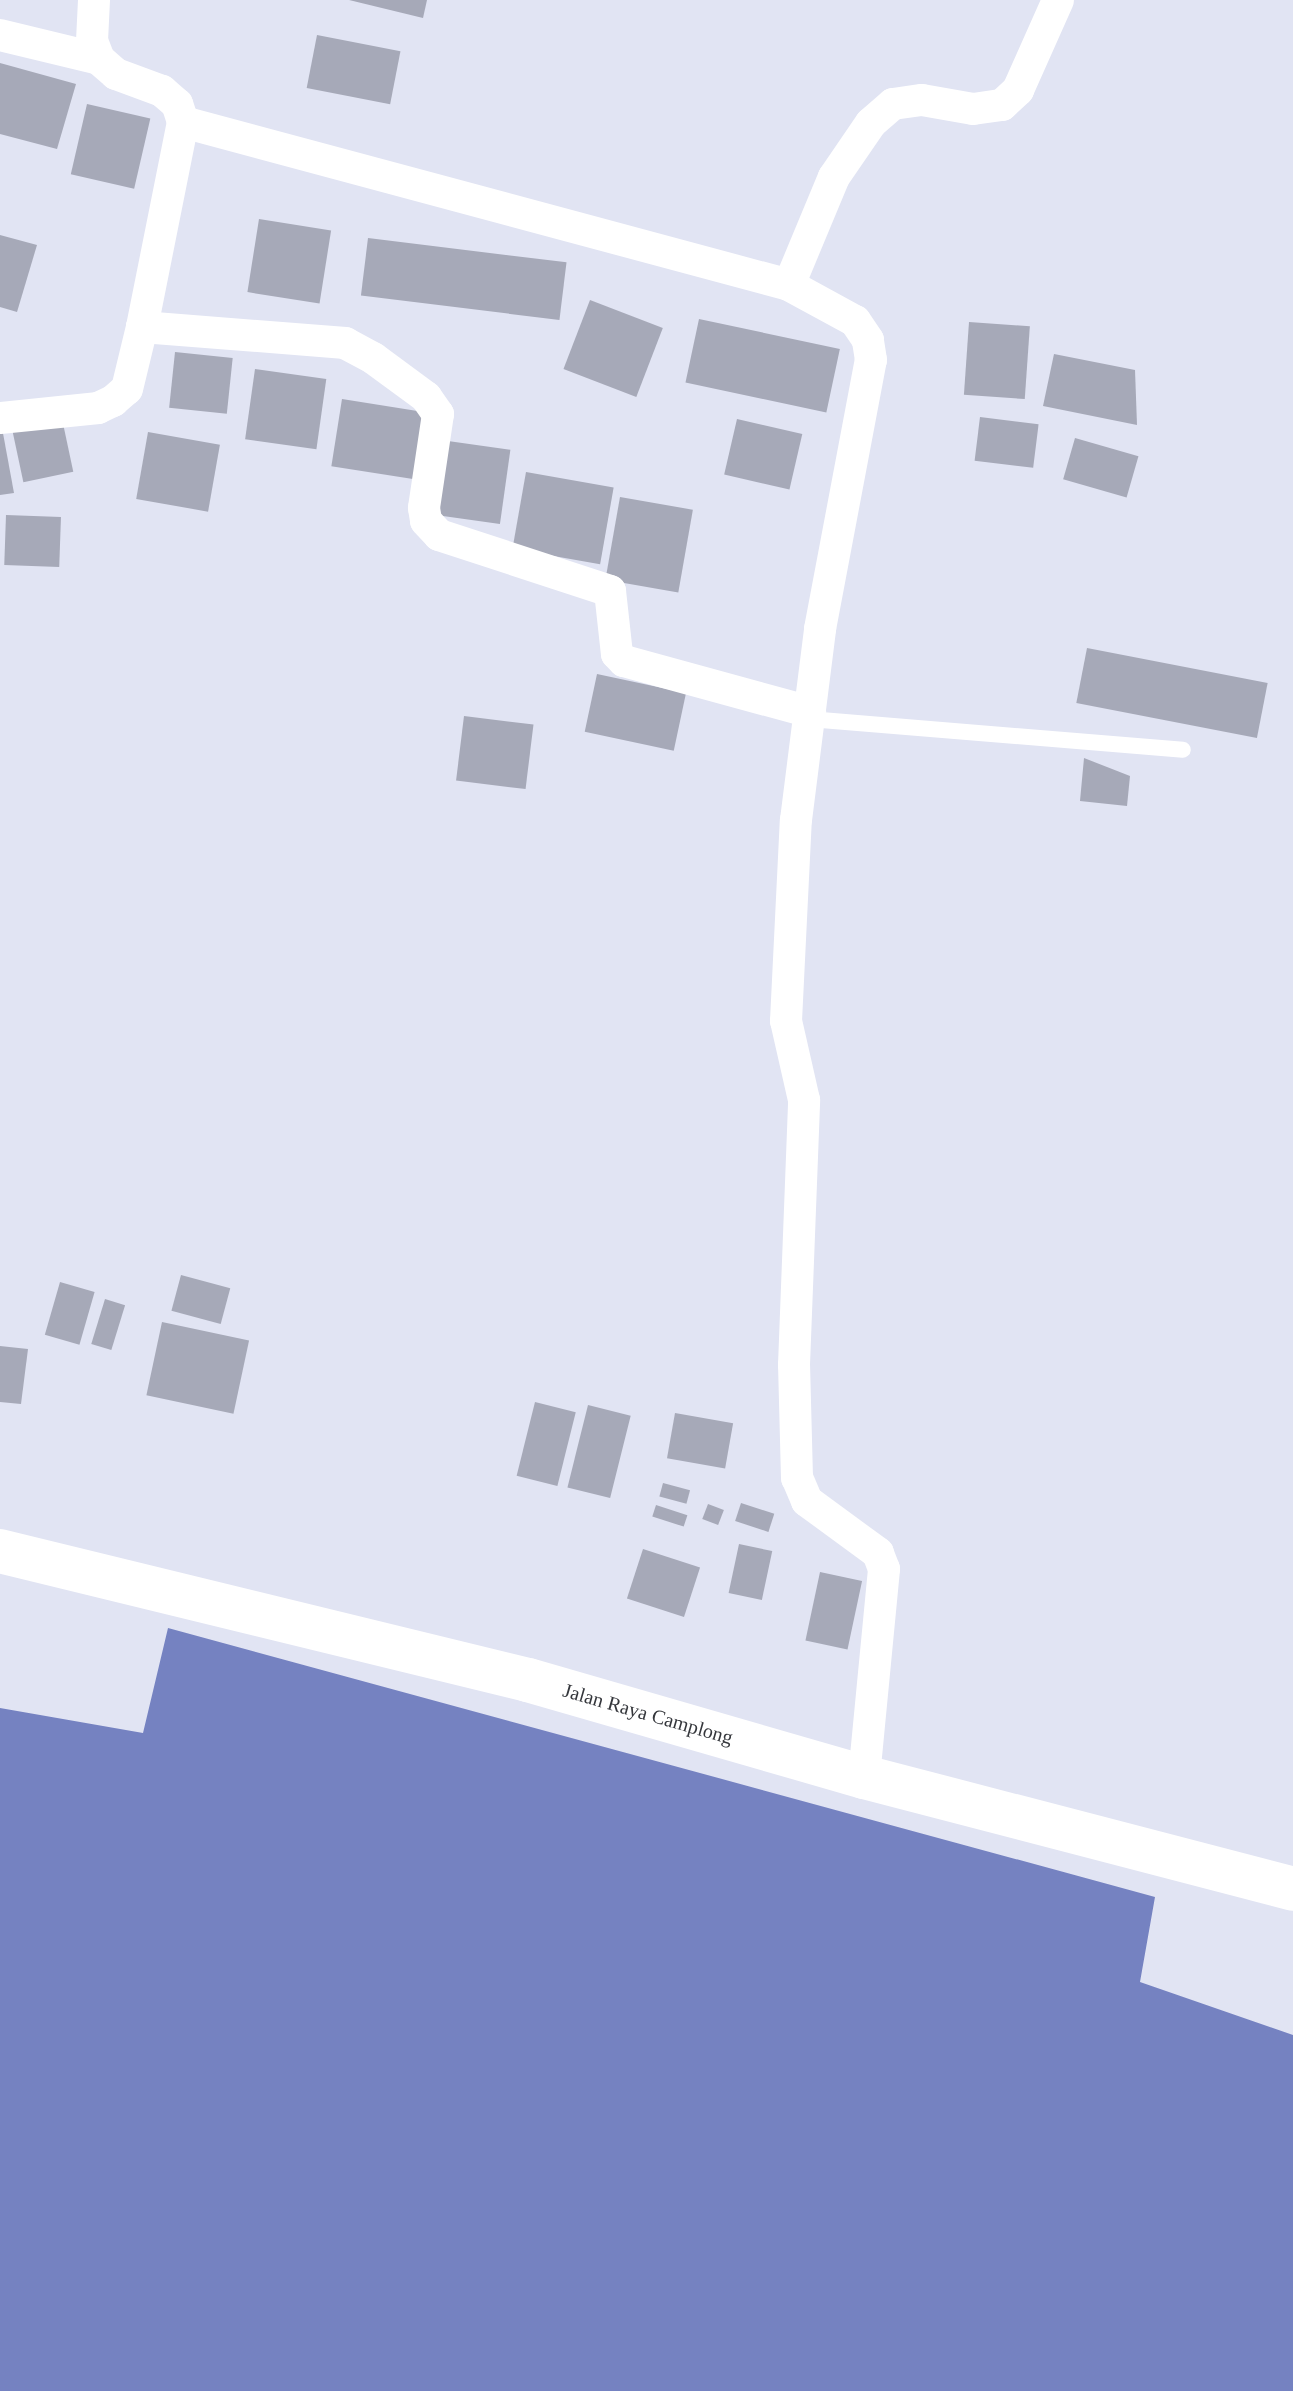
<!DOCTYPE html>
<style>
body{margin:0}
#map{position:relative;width:1293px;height:2391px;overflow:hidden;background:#e1e4f3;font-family:"Times New Roman",serif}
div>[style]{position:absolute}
.water>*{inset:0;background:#7582c1}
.building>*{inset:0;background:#a6a9b8;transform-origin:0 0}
.service>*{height:16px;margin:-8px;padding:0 8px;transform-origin:8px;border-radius:8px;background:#fff}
.minor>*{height:32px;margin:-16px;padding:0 16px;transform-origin:16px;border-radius:16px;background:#fff}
.trunk>*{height:44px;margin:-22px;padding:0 22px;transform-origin:22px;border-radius:22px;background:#fff}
span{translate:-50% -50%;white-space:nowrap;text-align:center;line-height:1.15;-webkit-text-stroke:6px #fff;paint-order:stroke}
.street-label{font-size:20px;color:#35373c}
</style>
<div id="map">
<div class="water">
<div style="clip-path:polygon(168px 1628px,1155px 1897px,1140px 1982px,1293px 2035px,1293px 2391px,0 2391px,0 1708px,143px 1733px)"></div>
</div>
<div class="building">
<div style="clip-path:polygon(349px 0,427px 0,423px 18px)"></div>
<div style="left:317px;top:35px;width:85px;height:54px;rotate:11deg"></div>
<div style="clip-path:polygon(0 63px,76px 84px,57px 149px,0 134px)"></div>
<div style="left:87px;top:104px;width:65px;height:72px;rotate:13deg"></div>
<div style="left:259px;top:219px;width:73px;height:74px;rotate:9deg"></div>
<div style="clip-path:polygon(0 235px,37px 245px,17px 312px,0 307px)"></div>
<div style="left:368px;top:238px;width:200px;height:58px;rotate:7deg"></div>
<div style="left:590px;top:300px;width:78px;height:74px;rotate:21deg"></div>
<div style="left:699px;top:319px;width:144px;height:65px;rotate:12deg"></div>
<div style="left:969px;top:322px;width:61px;height:73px;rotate:4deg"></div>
<div style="left:175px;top:352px;width:58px;height:56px;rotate:6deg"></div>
<div style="clip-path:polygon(1054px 354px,1135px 370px,1137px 425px,1043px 406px)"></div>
<div style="left:255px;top:369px;width:72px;height:71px;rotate:8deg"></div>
<div style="left:342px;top:399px;width:89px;height:68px;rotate:9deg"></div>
<div style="left:61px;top:414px;width:59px;height:51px;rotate:78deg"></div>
<div style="clip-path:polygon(0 417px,14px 493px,0 495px)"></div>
<div style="left:980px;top:417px;width:59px;height:44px;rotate:7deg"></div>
<div style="left:737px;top:419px;width:67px;height:57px;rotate:13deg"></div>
<div style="left:148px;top:432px;width:73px;height:68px;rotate:10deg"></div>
<div style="left:1075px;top:438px;width:66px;height:43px;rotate:16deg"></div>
<div style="left:448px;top:441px;width:63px;height:75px;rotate:8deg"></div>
<div style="left:526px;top:472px;width:89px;height:78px;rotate:10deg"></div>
<div style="left:620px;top:497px;width:74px;height:84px;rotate:10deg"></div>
<div style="left:6px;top:515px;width:55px;height:50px;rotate:2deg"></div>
<div style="left:1087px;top:648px;width:184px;height:56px;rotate:11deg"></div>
<div style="left:597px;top:674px;width:91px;height:59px;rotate:12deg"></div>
<div style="left:464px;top:716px;width:70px;height:65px;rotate:7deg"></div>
<div style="clip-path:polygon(1084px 758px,1130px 776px,1127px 806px,1080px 801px)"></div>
<div style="left:181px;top:1275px;width:51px;height:37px;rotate:15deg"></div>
<div style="left:60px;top:1282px;width:36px;height:55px;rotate:16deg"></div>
<div style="left:105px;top:1299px;width:21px;height:47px;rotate:17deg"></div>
<div style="left:162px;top:1322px;width:89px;height:75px;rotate:12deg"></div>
<div style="clip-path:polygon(0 1346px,28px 1349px,21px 1404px,0 1402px)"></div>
<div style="left:535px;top:1402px;width:42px;height:76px;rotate:14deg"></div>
<div style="left:588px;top:1405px;width:44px;height:85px;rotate:14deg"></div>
<div style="left:675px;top:1413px;width:59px;height:46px;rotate:10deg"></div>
<div style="left:663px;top:1483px;width:28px;height:14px;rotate:15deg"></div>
<div style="left:741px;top:1503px;width:35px;height:19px;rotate:18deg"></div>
<div style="left:708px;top:1504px;width:17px;height:16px;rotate:21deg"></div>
<div style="left:656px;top:1505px;width:33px;height:12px;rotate:18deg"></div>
<div style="left:739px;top:1544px;width:34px;height:50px;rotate:12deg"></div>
<div style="left:643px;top:1549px;width:60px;height:52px;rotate:18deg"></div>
<div style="left:820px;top:1572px;width:43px;height:70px;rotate:12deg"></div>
</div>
<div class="service">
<div style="left:809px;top:719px;width:375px;rotate:4.7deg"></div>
</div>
<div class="minor">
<div style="left:0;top:35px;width:102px;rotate:13.6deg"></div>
<div style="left:183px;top:122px;width:628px;rotate:15.05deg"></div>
<div style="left:142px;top:327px;width:204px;rotate:4.5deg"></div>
<div style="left:345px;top:343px;width:32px;rotate:28deg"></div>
<div style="left:373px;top:358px;width:66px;rotate:36.3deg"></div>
<div style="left:426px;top:397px;width:21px;rotate:55deg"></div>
<div style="left:438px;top:414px;width:95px;rotate:98.5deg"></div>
<div style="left:424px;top:508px;width:13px;rotate:81deg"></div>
<div style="left:426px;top:521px;width:19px;rotate:47deg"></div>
<div style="left:439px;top:535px;width:180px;rotate:18.1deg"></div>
<div style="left:610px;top:591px;width:63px;rotate:83.7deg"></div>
<div style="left:617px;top:654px;width:10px;rotate:45deg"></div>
<div style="left:624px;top:661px;width:193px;rotate:15.3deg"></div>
<div style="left:0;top:418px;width:99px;rotate:-5.8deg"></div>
<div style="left:98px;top:408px;width:17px;rotate:-25deg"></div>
<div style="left:113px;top:401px;width:18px;rotate:-41deg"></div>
<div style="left:127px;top:389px;width:64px;rotate:-76.4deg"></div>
<div style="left:142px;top:327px;width:209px;rotate:-78.7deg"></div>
<div style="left:183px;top:122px;width:19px;rotate:-108deg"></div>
<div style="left:177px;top:104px;width:20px;rotate:-139deg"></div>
<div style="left:162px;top:91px;width:49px;rotate:-159.7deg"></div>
<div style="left:116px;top:74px;width:23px;rotate:-139deg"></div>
<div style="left:99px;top:59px;width:19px;rotate:-111deg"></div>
<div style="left:92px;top:41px;width:41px;rotate:-87.2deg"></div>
<div style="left:864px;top:1777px;width:209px;rotate:-84.5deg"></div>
<div style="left:884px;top:1569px;width:17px;rotate:-111deg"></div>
<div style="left:878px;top:1553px;width:88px;rotate:-143.8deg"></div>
<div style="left:807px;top:1501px;width:25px;rotate:-113deg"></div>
<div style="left:797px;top:1478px;width:113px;rotate:-91.5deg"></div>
<div style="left:794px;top:1365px;width:265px;rotate:-87.8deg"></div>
<div style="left:804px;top:1100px;width:81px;rotate:-102.8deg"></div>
<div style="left:786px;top:1021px;width:201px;rotate:-87.2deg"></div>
<div style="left:796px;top:820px;width:193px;rotate:-82.8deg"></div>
<div style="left:820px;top:629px;width:274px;rotate:-79.3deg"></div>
<div style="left:871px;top:360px;width:20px;rotate:-99deg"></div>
<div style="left:868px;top:340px;width:23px;rotate:-124deg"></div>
<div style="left:855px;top:321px;width:75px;rotate:-151.4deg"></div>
<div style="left:789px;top:285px;width:117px;rotate:-67.4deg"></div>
<div style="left:834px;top:177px;width:65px;rotate:-55.6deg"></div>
<div style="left:871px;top:123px;width:29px;rotate:-41deg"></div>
<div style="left:893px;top:104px;width:29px;rotate:-8deg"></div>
<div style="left:922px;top:100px;width:52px;rotate:10deg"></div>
<div style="left:973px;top:109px;width:29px;rotate:-8deg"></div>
<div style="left:1002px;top:105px;width:22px;rotate:-43deg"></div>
<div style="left:1018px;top:90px;width:98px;rotate:-66deg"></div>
</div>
<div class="trunk">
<div style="left:0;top:1551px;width:544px;rotate:13.73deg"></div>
<div style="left:528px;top:1680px;width:350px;rotate:16.1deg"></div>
<div style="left:864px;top:1777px;width:443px;rotate:14.6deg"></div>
</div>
<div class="street-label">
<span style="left:648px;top:1714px;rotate:16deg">Jalan Raya Camplong</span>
</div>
</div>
